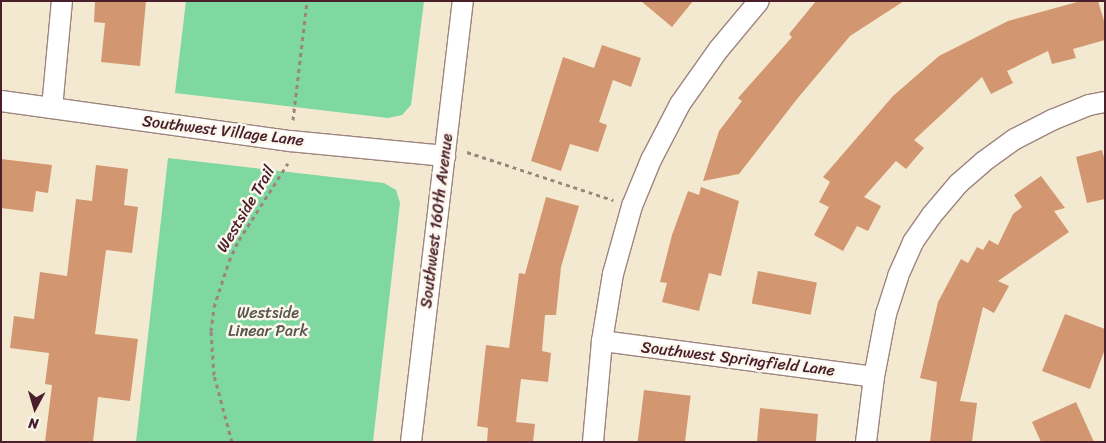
<!DOCTYPE html>
<style>
body{margin:0}
#map{position:relative;width:1106px;height:443px;overflow:hidden;background:#f3e9d0;font-family:Sriracha,sans-serif}
div>[style]{position:absolute}
.green>*{inset:0;background:#7ed89f}
.building>*{inset:0;background:#d29770;transform-origin:0 0}
.path>*{height:3px;margin-top:-1.5px;transform-origin:0;background:repeating-linear-gradient(90deg,#9e847e 0 4px,transparent 0 8px)}
.roads{filter:drop-shadow(1px 0 #9e847e) drop-shadow(-1px 0 #9e847e) drop-shadow(0 1px #9e847e) drop-shadow(0 -1px #9e847e)}
.minor>*{height:20px;margin:-10px;padding:0 10px;transform-origin:10px;border-radius:10px;background:#fff}
span{translate:-50% -50%;white-space:nowrap;text-align:center;line-height:1.15;-webkit-text-stroke:5px #fbf7ec;paint-order:stroke}
.street-label{font-size:16px;color:#4a1f2b}
.park-label{font-size:16px;color:#5a564e}
.frame{position:absolute;inset:0;border:2px solid #4a1f2b;pointer-events:none}
.north{position:absolute;left:10px;top:383px;width:50px;height:50px;-webkit-text-stroke:4px #fbf7ec;paint-order:stroke;rotate:186deg;font-size:14px;font-weight:700;line-height:20px;text-align:center;color:#4a1f2b}
.north::after{content:'';display:block;margin:auto;width:18px;height:22px;background:#4a1f2b;clip-path:polygon(50% 0,100% 100%,50% 72%,0 100%)}
</style>
<div id="map">
<div class="green">
<div style="clip-path:polygon(186px 1px,424px 1px,411px 105px,402px 115px,388px 118px,175px 93px)"></div>
<div style="clip-path:polygon(168px 158px,384px 183px,396px 190px,400px 203px,373px 442px,136px 442px)"></div>
</div>
<div class="building">
<div style="clip-path:polygon(95px 1px,146px 1px,140px 66px,101px 62px,105px 23px,94px 22px)"></div>
<div style="clip-path:polygon(641px 1px,693px 1px,672px 27px)"></div>
<div style="clip-path:polygon(816px 1px,904px 1px,850px 36px,797px 99px,739px 174px,703px 181px,719px 131px,742px 101px,738px 98px,792px 37px,789px 34px)"></div>
<div style="clip-path:polygon(1081px 1px,1098px 1px,1105px 24px,1105px 40px,1073px 49px,1076px 58px,1052px 64px,1048px 51px,1007px 71px,1013px 83px,991px 94px,982px 77px,914px 140px,924px 148px,906px 169px,896px 161px,864px 197px,881px 206px,868px 231px,857px 226px,843px 251px,814px 235px,829px 207px,819px 202px,830px 182px,823px 177px,893px 96px,939px 56px,1008px 21px)"></div>
<div style="clip-path:polygon(602px 45px,641px 58px,631px 87px,613px 80px,599px 122px,607px 125px,598px 152px,570px 144px,561px 171px,531px 161px,563px 57px,594px 68px)"></div>
<div style="clip-path:polygon(1102px 150px,1105px 161px,1105px 199px,1087px 203px,1076px 157px)"></div>
<div style="clip-path:polygon(1px 159px,52px 165px,48px 193px,36px 191px,33px 212px,1px 208px)"></div>
<div style="clip-path:polygon(96px 165px,128px 169px,124px 205px,138px 207px,132px 253px,106px 250px,95px 334px,138px 339px,130px 401px,98px 397px,93px 442px,45px 442px,52px 385px,45px 384px,49px 353px,10px 348px,14px 316px,34px 319px,40px 272px,67px 276px,76px 199px,92px 201px)"></div>
<div style="clip-path:polygon(1041px 176px,1065px 208px,1054px 211px,1069px 232px,998px 281px,1009px 286px,994px 313px,983px 307px,960px 401px,977px 403px,972px 442px,930px 442px,937px 382px,920px 378px,938px 302px,961px 259px,968px 263px,977px 247px,983px 250px,989px 240px,998px 245px,1013px 214px,1022px 207px,1014px 195px)"></div>
<div style="clip-path:polygon(701px 187px,739px 201px,721px 276px,709px 273px,699px 311px,662px 302px,667px 283px,660px 282px,672px 235px,688px 191px,699px 195px)"></div>
<div style="clip-path:polygon(546px 197px,579px 206px,561px 267px,556px 315px,545px 315px,542px 351px,551px 353px,548px 382px,521px 379px,516px 422px,535px 424px,533px 442px,487px 442px,488px 428px,477px 426px,486px 345px,509px 348px,519px 273px,525px 274px)"></div>
<div style="left:758px;top:271px;width:60px;height:33px;rotate:11deg"></div>
<div style="clip-path:polygon(1065px 314px,1105px 329px,1105px 349px,1090px 389px,1042px 371px)"></div>
<div style="left:644px;top:390px;width:47px;height:52px;rotate:7deg"></div>
<div style="clip-path:polygon(1076px 402px,1094px 442px,1041px 442px,1032px 422px)"></div>
<div style="clip-path:polygon(760px 408px,818px 414px,816px 441px,757px 442px)"></div>
</div>
<div class="path">
<div style="left:293px;top:120px;width:120px;rotate:-83.3deg"></div>
<div style="left:467px;top:152px;width:154px;rotate:18.2deg"></div>
<div style="left:232px;top:442px;width:69px;rotate:-105deg"></div>
<div style="left:214px;top:375px;width:44px;rotate:-93.9deg"></div>
<div style="left:211px;top:331px;width:24px;rotate:-83deg"></div>
<div style="left:214px;top:307px;width:48px;rotate:-71.9deg"></div>
<div style="left:229px;top:261px;width:23px;rotate:-65deg"></div>
<div style="left:239px;top:240px;width:91px;rotate:-57.5deg"></div>
</div>
<div class="roads">
<div class="minor">
<div style="left:1px;top:101px;width:292px;rotate:7.9deg"></div>
<div style="left:290px;top:141px;width:156px;rotate:5.5deg"></div>
<div style="left:52px;top:108px;width:107px;rotate:-84.7deg"></div>
<div style="left:602px;top:341px;width:274px;rotate:7.5deg"></div>
<div style="left:411px;top:442px;width:444px;rotate:-83.3deg"></div>
<div style="left:593px;top:442px;width:101px;rotate:-84.9deg"></div>
<div style="left:602px;top:341px;width:68px;rotate:-80.7deg"></div>
<div style="left:613px;top:274px;width:71px;rotate:-74.4deg"></div>
<div style="left:632px;top:206px;width:50px;rotate:-67.6deg"></div>
<div style="left:651px;top:160px;width:63px;rotate:-62.6deg"></div>
<div style="left:680px;top:104px;width:67px;rotate:-54.7deg"></div>
<div style="left:719px;top:49px;width:62px;rotate:-50.2deg"></div>
<div style="left:866px;top:442px;width:65px;rotate:-83deg"></div>
<div style="left:874px;top:377px;width:64px;rotate:-79.2deg"></div>
<div style="left:886px;top:314px;width:40px;rotate:-72deg"></div>
<div style="left:898px;top:276px;width:37px;rotate:-66deg"></div>
<div style="left:913px;top:242px;width:32px;rotate:-55deg"></div>
<div style="left:931px;top:216px;width:42px;rotate:-49.8deg"></div>
<div style="left:958px;top:184px;width:33px;rotate:-41deg"></div>
<div style="left:983px;top:162px;width:39px;rotate:-36deg"></div>
<div style="left:1015px;top:139px;width:42px;rotate:-27.2deg"></div>
<div style="left:1052px;top:120px;width:40px;rotate:-22deg"></div>
<div style="left:1089px;top:105px;width:16px;rotate:-11deg"></div>
</div>
</div>
<div class="street-label">
<span style="left:223px;top:131px;rotate:7deg">Southwest Village Lane</span>
<span style="left:246px;top:209px;rotate:-59deg">Westside Trail</span>
<span style="left:437px;top:221px;rotate:-83deg">Southwest 160th Avenue</span>
<span style="left:738px;top:359px;rotate:7deg">Southwest Springfield Lane</span>
</div>
<div class="park-label">
<span style="left:268px;top:322px">Westside<br>Linear Park</span>
</div>
<div class="frame"></div>
<div class="north">N</div>
</div>
